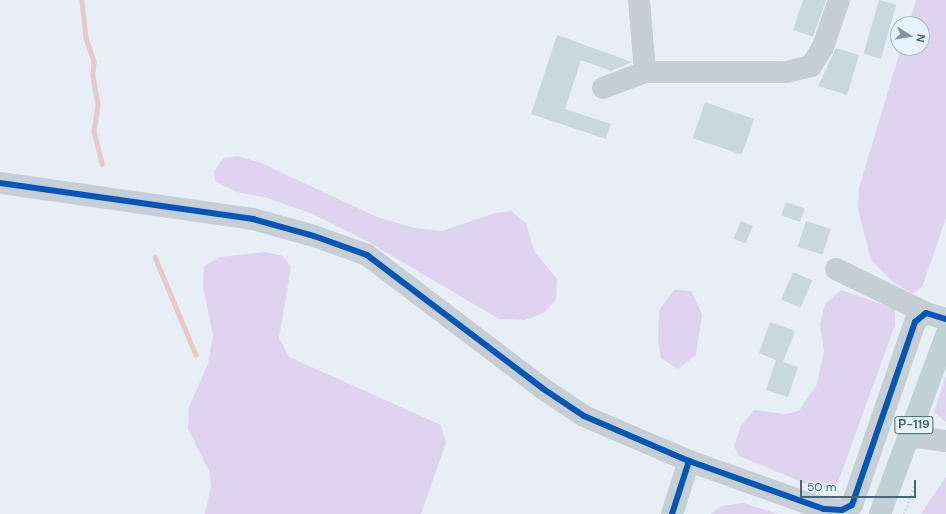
<!DOCTYPE html>
<meta charset="utf-8">
<style>
body{margin:0}
#map{position:relative;width:946px;height:514px;overflow:hidden;background:#e7eef6;font-family:"DM Sans",sans-serif}
div>[style]{position:absolute}
.green>*{inset:0;background:#ded4ef}
.stream>*{height:4.5px;margin:-2.25px;padding:0 2.25px;transform-origin:2.25px;border-radius:2.25px;background:#e6c9c8}
.building>*{inset:0;background:#cbd7df;transform-origin:0 0}
.path>*{height:2.5px;margin-top:-1.25px;transform-origin:0;background:repeating-linear-gradient(90deg,#c6d0d5 0 1px,transparent 0 4px)}
.minor>*{height:22px;margin:-11px;padding:0 11px;transform-origin:11px;border-radius:11px;background:#c5cfd5}
.highway>*{height:22px;margin:-11px;padding:0 11px;transform-origin:11px;border-radius:11px;background:#c2d1d6}
.cycleway>*{height:6px;margin:-3px;padding:0 3px;transform-origin:3px;border-radius:3px;background:#0057b8}
span{translate:-50% -50%;white-space:nowrap;text-align:center;line-height:1.15;-webkit-text-stroke:4px #e7f2ff;paint-order:stroke}
.shield-label span{padding:1px 3px;background:#e7f2ff;border:1px solid;border-radius:3px;-webkit-text-stroke-width:0}
.shield-label{font-size:12px;color:#486774;font-weight:700}
.north{position:absolute;left:890px;top:16px;width:40px;height:40px;box-sizing:border-box;background:#e7f2ff;border:1px solid #a7bac7;border-radius:50%;rotate:102deg;font-size:11px;font-weight:700;line-height:16px;text-align:center;color:#486774}
.north::after{content:'';display:block;margin:auto;width:14px;height:18px;background:#8096a2;clip-path:polygon(50% 0,100% 100%,50% 72%,0 100%)}
.scale{position:absolute;left:800px;top:480px;width:116px;height:18px;box-sizing:border-box;border:2px solid #486774;border-top:0;padding-left:5px;font-size:12px;line-height:14px;white-space:nowrap;color:#486774;-webkit-text-stroke:3px #e7f2ff;paint-order:stroke}
</style>
<div id="map">
<div class="green">
<div style="clip-path:polygon(916px 0,946px 0,946px 218px,922px 287px,912px 294px,892px 281px,871px 260px,858px 209px,859px 188px,901px 48px,922px 48px,922px 24px,909px 24px)"></div>
<div style="clip-path:polygon(238px 156px,261px 163px,377px 217px,415px 228px,442px 231px,495px 213px,511px 211px,526px 223px,534px 251px,557px 279px,556px 299px,544px 313px,525px 320px,499px 319px,365px 240px,313px 214px,264px 197px,237px 192px,215px 181px,214px 171px,224px 158px)"></div>
<div style="clip-path:polygon(265px 252px,283px 256px,291px 267px,279px 338px,289px 357px,441px 425px,446px 443px,421px 514px,205px 514px,211px 486px,209px 471px,188px 429px,189px 407px,208px 364px,213px 335px,203px 286px,204px 266px,220px 257px)"></div>
<div style="clip-path:polygon(674px 290px,691px 291px,702px 314px,696px 355px,678px 369px,661px 358px,658px 342px,659px 310px)"></div>
<div style="clip-path:polygon(841px 290px,895px 309px,895px 325px,838px 482px,827px 488px,811px 486px,739px 456px,734px 446px,741px 426px,754px 410px,785px 414px,799px 411px,817px 384px,824px 351px,820px 324px,825px 304px)"></div>
<div style="clip-path:polygon(946px 375px,946px 422px,934px 412px)"></div>
<div style="clip-path:polygon(946px 477px,946px 514px,921px 514px,928px 503px)"></div>
<div style="clip-path:polygon(744px 503px,778px 514px,711px 514px,721px 506px)"></div>
</div>
<div class="stream">
<div style="left:82px;top:0;width:38px;rotate:84deg"></div>
<div style="left:86px;top:38px;width:24px;rotate:71deg"></div>
<div style="left:94px;top:61px;width:15px;rotate:94deg"></div>
<div style="left:93px;top:76px;width:28px;rotate:80deg"></div>
<div style="left:98px;top:104px;width:27px;rotate:98deg"></div>
<div style="left:94px;top:131px;width:34px;rotate:76deg"></div>
<div style="left:155px;top:257px;width:106px;rotate:67.3deg"></div>
</div>
<div class="building">
<div style="clip-path:polygon(803px 0,826px 0,813px 37px,793px 30px)"></div>
<div style="left:879px;top:0;width:18px;height:56px;rotate:16deg"></div>
<div style="clip-path:polygon(557px 35px,632px 62px,611px 71px,581px 60px,565px 109px,611px 124px,606px 139px,531px 114px)"></div>
<div style="clip-path:polygon(836px 48px,859px 55px,847px 95px,818px 86px)"></div>
<div style="left:705px;top:102px;width:52px;height:38px;rotate:19deg"></div>
<div style="left:786px;top:202px;width:20px;height:14px;rotate:20deg"></div>
<div style="left:741px;top:221px;width:13px;height:19px;rotate:23deg"></div>
<div style="left:806px;top:221px;width:26px;height:27px;rotate:18deg"></div>
<div style="left:793px;top:272px;width:21px;height:30px;rotate:23deg"></div>
<div style="clip-path:polygon(770px 322px,795px 331px,783px 362px,798px 367px,788px 397px,766px 390px,776px 360px,759px 353px)"></div>
</div>
<div class="path">
<div style="left:904px;top:514px;width:28px;rotate:-71deg"></div>
</div>
<div class="minor">
<div style="left:639px;top:0;width:72px;rotate:85.2deg"></div>
<div style="left:603px;top:88px;width:45px;rotate:-20.9deg"></div>
<div style="left:645px;top:72px;width:141px"></div>
<div style="left:786px;top:72px;width:26px;rotate:-13deg"></div>
<div style="left:811px;top:66px;width:22px;rotate:-58deg"></div>
<div style="left:823px;top:47px;width:50px;rotate:-71.2deg"></div>
<div style="left:0;top:183px;width:256px;rotate:8.1deg"></div>
<div style="left:253px;top:219px;width:63px;rotate:15.6deg"></div>
<div style="left:314px;top:236px;width:56px;rotate:19.7deg"></div>
<div style="left:367px;top:255px;width:220px;rotate:37.2deg"></div>
<div style="left:542px;top:388px;width:50px;rotate:33.7deg"></div>
<div style="left:584px;top:416px;width:114px;rotate:23.2deg"></div>
<div style="left:836px;top:269px;width:100px;rotate:26.1deg"></div>
<div style="left:926px;top:313px;width:21px;rotate:17deg"></div>
<div style="left:910px;top:436px;width:36px;rotate:8deg"></div>
<div style="left:672px;top:514px;width:56px;rotate:-72.2deg"></div>
<div style="left:689px;top:461px;width:143px;rotate:19.6deg"></div>
<div style="left:824px;top:509px;width:18px;rotate:3deg"></div>
<div style="left:842px;top:510px;width:11px;rotate:-27deg"></div>
<div style="left:852px;top:505px;width:194px;rotate:-71deg"></div>
<div style="left:915px;top:322px;width:14px;rotate:-39deg"></div>
</div>
<div class="highway">
<div style="left:880px;top:514px;width:190px;rotate:-69.7deg"></div>
</div>
<div class="cycleway">
<div style="left:0;top:183px;width:256px;rotate:8.1deg"></div>
<div style="left:253px;top:219px;width:63px;rotate:15.6deg"></div>
<div style="left:314px;top:236px;width:56px;rotate:19.7deg"></div>
<div style="left:367px;top:255px;width:220px;rotate:37.2deg"></div>
<div style="left:542px;top:388px;width:50px;rotate:33.7deg"></div>
<div style="left:584px;top:416px;width:114px;rotate:23.2deg"></div>
<div style="left:672px;top:514px;width:56px;rotate:-72.2deg"></div>
<div style="left:689px;top:461px;width:143px;rotate:19.6deg"></div>
<div style="left:824px;top:509px;width:18px;rotate:3deg"></div>
<div style="left:842px;top:510px;width:11px;rotate:-27deg"></div>
<div style="left:852px;top:505px;width:194px;rotate:-71deg"></div>
<div style="left:915px;top:322px;width:14px;rotate:-39deg"></div>
<div style="left:926px;top:313px;width:21px;rotate:17deg"></div>
</div>
<div class="shield-label">
<span style="left:914px;top:425px">Р-119</span>
</div>
<div class="north">N</div>
<div class="scale">50 m</div>
</div>
